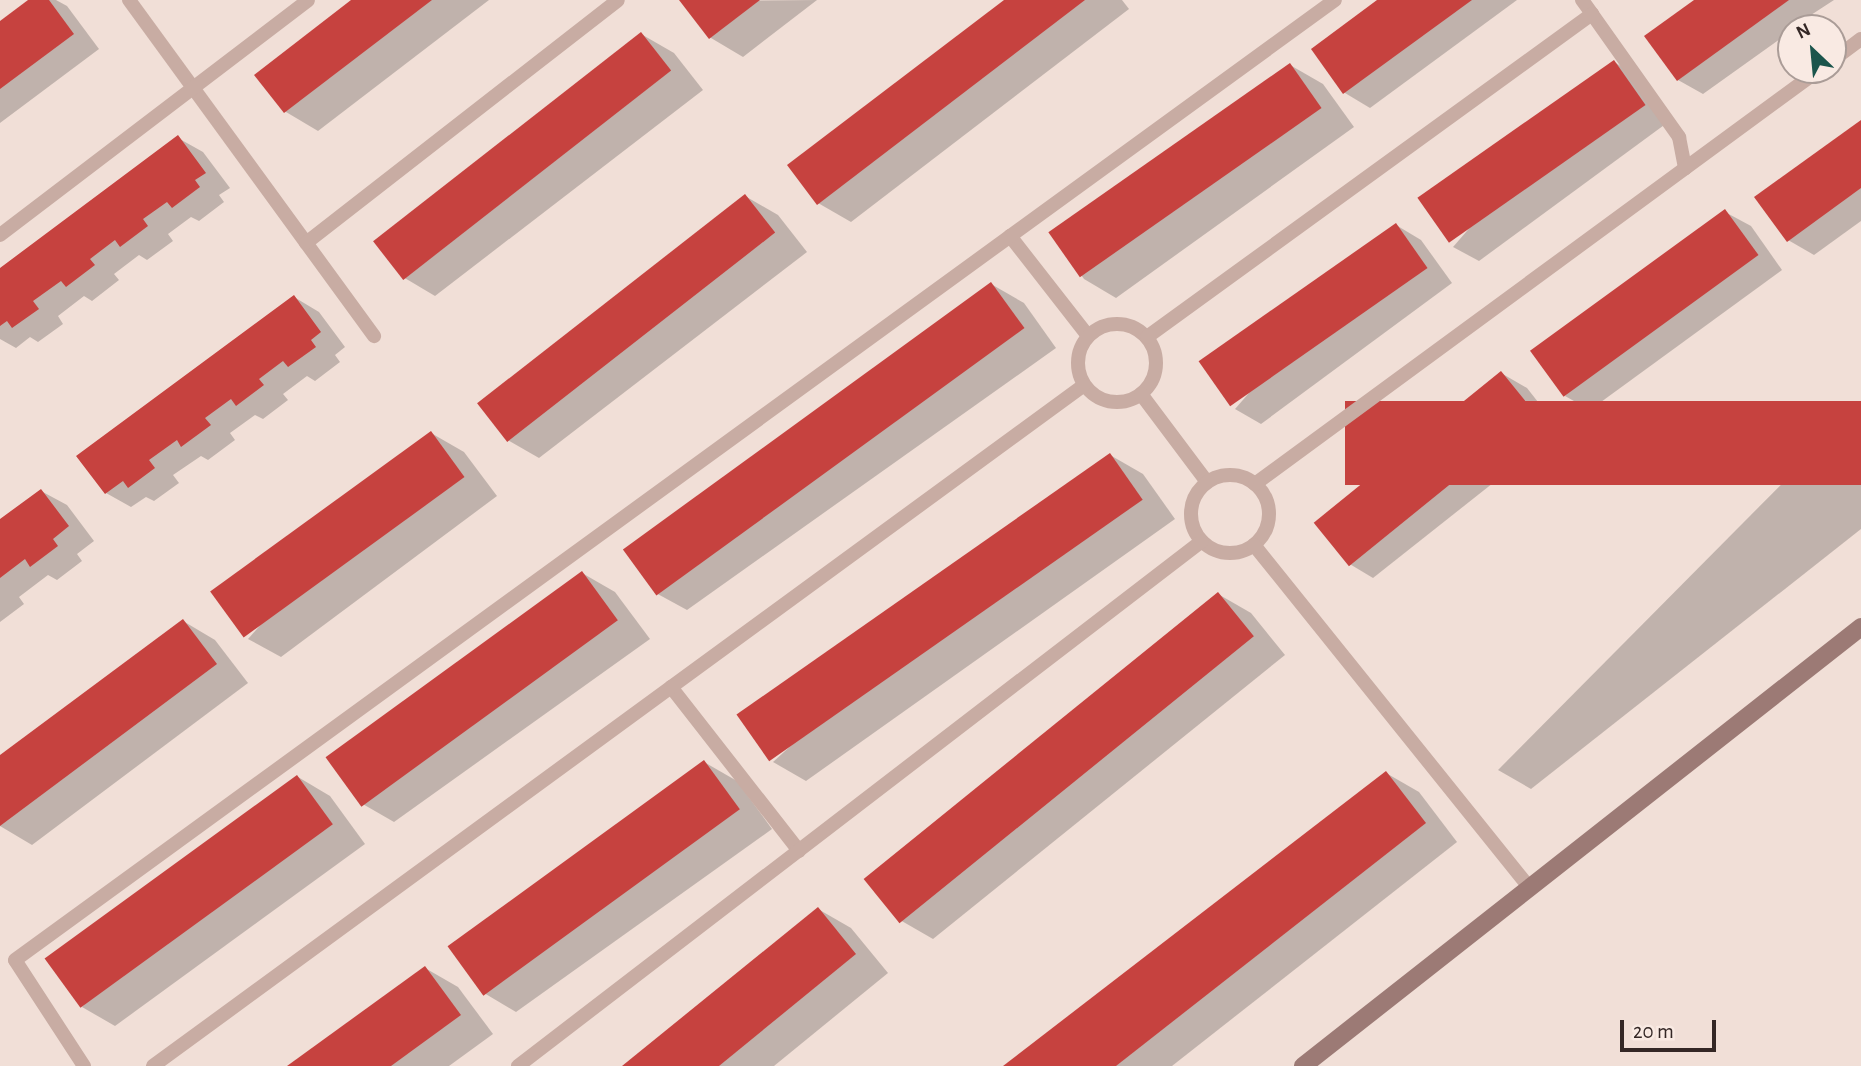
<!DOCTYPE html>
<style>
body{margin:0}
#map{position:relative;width:1861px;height:1066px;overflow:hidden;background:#f1dfd7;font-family:"Alegreya Sans",sans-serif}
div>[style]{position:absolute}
.shadow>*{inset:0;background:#0003}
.building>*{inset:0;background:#c6423f;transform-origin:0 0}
.lane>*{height:14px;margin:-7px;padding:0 7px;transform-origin:7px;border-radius:7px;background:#c8aca3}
.lane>.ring{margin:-7px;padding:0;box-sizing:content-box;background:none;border:14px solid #c8aca3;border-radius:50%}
.secondary>*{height:18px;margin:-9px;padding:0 9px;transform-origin:9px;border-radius:9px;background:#9c7a75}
span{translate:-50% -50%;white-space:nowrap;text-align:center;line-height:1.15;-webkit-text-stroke:7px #f9eae3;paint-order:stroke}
.north{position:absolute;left:1777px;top:14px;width:70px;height:70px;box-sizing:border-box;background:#f9eae3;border:2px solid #aa9c97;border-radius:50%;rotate:334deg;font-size:19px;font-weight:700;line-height:28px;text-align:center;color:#342725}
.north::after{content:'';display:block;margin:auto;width:24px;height:32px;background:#1b554c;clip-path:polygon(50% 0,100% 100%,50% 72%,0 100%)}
.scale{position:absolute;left:1620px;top:1020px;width:96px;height:32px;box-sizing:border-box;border:4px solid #342725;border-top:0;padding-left:9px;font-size:21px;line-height:24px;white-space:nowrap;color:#342725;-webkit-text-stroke:5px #f9eae3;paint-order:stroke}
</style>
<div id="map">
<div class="shadow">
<div style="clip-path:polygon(31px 0,56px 0,67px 6px,99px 49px,0 123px,0 23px)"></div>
<div style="clip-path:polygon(354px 0,489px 0,318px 131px,286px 112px,257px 75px)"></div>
<div style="clip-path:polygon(817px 0,743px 57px,711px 38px,682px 1px)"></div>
<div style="clip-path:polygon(1007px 0,1122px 0,1129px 9px,851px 222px,818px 203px)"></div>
<div style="clip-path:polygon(1380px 0,1517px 0,1370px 108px,1345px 93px,1313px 49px)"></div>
<div style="clip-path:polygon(1697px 0,1834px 0,1791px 28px,1791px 31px,1703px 94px,1678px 80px)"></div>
<div style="clip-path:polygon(641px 34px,674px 53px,703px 90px,435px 296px,403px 277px)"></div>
<div style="clip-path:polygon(1614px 62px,1639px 77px,1671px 120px,1479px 261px,1453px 247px)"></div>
<div style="clip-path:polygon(1290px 65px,1323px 84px,1354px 127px,1116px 298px,1084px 279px,1053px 235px)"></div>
<div style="clip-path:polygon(1861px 122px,1861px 221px,1814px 255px,1788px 240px)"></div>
<div style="clip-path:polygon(178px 138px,203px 152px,230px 188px,219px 195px,224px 202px,199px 221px,191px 217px,168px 234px,173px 241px,147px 260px,139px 255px,114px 274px,119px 280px,92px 301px,84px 296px,58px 316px,63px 324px,38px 342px,30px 337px,16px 348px,0 339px,0 270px)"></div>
<div style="clip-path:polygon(745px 196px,778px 215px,807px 252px,539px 458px,506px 439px)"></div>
<div style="clip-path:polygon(1725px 212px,1751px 226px,1782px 270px,1590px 410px,1565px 396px)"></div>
<div style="clip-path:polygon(1396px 225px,1421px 240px,1452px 283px,1261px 424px,1235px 409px)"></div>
<div style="clip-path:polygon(991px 284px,1024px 303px,1056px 348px,687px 610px,654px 592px)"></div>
<div style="clip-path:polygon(294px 297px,319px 312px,345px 347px,335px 355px,340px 362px,315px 381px,307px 376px,283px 394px,288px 400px,263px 419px,255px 415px,230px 433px,235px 440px,208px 460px,201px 456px,173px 475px,179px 483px,154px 501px,146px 497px,131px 507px,106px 493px)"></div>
<div style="clip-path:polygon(1501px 373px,1527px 388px,1560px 430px,1373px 578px,1348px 563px)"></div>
<div style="clip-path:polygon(1861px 404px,1861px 529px,1531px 789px,1498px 770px)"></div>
<div style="clip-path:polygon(431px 433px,464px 452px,497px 496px,281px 657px,248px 639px)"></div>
<div style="clip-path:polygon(1110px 455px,1143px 474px,1175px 519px,806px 781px,773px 762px)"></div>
<div style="clip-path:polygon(41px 491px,67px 505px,94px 541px,77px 554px,82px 561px,57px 580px,48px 575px,19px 597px,24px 604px,0 622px,0 521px)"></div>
<div style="clip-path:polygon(582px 573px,615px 592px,650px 639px,394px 822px,361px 803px)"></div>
<div style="clip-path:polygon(1218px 594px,1251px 613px,1285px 655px,933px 939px,900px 920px)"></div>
<div style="clip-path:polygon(183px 621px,215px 640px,248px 683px,32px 845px,0 826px,0 757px)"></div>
<div style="clip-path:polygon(704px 762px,737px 781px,772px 829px,516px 1012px,484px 993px,449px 946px)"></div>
<div style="clip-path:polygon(1386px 773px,1419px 792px,1457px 842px,1172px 1066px,1008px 1066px)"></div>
<div style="clip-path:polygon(298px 777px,330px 796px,365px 844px,115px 1026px,82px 1007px)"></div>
<div style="clip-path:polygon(818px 909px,851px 928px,888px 973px,774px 1066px,625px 1066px)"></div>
<div style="clip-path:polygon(425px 968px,458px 987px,493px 1034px,449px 1066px,290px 1066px)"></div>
</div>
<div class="building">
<div style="clip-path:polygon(28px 0,49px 0,74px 34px,0 89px,0 21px)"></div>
<div style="clip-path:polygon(351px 0,432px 0,284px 113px,254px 75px)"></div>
<div style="clip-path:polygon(679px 0,760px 0,709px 39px)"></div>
<div style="clip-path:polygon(1004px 0,1085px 0,817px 205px,787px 165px)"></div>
<div style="clip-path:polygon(1377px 0,1472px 0,1343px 94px,1311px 49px)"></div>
<div style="clip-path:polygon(1694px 0,1789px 0,1677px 81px,1644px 36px)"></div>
<div style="left:641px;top:32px;width:49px;height:340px;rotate:52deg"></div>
<div style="left:1614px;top:60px;width:55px;height:240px;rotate:55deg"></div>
<div style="left:1290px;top:63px;width:55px;height:295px;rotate:55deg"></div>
<div style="clip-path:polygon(1861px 120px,1861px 188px,1787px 242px,1754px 197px)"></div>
<div style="clip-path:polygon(178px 135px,206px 173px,195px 180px,200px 187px,172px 208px,167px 202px,143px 219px,148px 226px,120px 247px,115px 240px,90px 259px,95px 265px,66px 287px,61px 281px,33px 301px,39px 309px,12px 328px,7px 321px,0 326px,0 268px)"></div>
<div style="left:745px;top:194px;width:49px;height:340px;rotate:52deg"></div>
<div style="left:1725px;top:209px;width:57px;height:241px;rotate:54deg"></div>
<div style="left:1396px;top:223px;width:55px;height:241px;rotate:55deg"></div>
<div style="left:991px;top:282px;width:57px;height:455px;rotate:54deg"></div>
<div style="clip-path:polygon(294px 295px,321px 332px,311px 340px,316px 347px,288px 367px,283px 361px,259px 379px,264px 385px,236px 406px,231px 399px,205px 418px,211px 425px,181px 447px,177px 440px,149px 460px,155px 468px,128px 488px,123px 481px,105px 494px,76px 456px)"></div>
<div style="left:1501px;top:371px;width:56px;height:241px;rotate:51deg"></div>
<div style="left:1861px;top:401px;width:84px;height:516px;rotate:90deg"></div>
<div style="left:431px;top:431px;width:57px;height:273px;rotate:54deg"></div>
<div style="left:1110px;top:453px;width:57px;height:456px;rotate:55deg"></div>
<div style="clip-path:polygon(41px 489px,69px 526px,53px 539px,58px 546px,30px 567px,25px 559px,0 578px,0 519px)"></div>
<div style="left:582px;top:571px;width:61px;height:317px;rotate:54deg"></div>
<div style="left:1218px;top:592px;width:57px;height:456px;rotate:51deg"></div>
<div style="clip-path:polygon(183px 619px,217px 664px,0 826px,0 755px)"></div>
<div style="left:704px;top:760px;width:61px;height:317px;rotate:54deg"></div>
<div style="clip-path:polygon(1386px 771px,1426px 823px,1116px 1066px,1003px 1066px)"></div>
<div style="left:297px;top:775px;width:61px;height:312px;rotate:54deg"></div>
<div style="clip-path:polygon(818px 907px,856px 954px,719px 1066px,622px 1066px)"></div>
<div style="clip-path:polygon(425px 966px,461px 1015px,391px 1066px,287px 1066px)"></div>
</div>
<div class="lane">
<div style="left:129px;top:0;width:416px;rotate:53.9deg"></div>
<div style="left:1582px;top:0;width:17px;rotate:54deg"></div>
<div style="left:1833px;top:60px;width:35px;rotate:-37deg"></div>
<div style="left:0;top:235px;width:387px;rotate:-37.3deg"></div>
<div style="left:1010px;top:236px;width:127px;rotate:52deg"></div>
<div style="left:306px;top:243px;width:395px;rotate:-37.9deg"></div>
<div class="ring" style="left:1078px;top:324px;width:64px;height:64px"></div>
<div style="left:1147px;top:337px;width:550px;rotate:-35.97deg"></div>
<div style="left:1592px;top:14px;width:151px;rotate:54.7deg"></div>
<div style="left:1679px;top:137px;width:32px;rotate:79deg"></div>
<div style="left:1141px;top:394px;width:110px;rotate:53.1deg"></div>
<div class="ring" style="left:1191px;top:475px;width:64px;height:64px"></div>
<div style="left:1255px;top:484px;width:700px;rotate:-36.28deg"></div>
<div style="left:1254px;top:545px;width:440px;rotate:51.2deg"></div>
<div style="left:671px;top:687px;width:208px;rotate:52deg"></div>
<div style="left:84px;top:1066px;width:126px;rotate:-123.1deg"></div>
<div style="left:15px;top:960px;width:1632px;rotate:-36.03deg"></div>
<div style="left:153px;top:1066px;width:1153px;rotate:-36.18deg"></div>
<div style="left:518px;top:1066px;width:862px;rotate:-37.51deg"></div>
</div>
<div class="secondary">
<div style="left:1303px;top:1066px;width:710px;rotate:-38.19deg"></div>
</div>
<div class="north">N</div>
<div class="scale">20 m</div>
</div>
